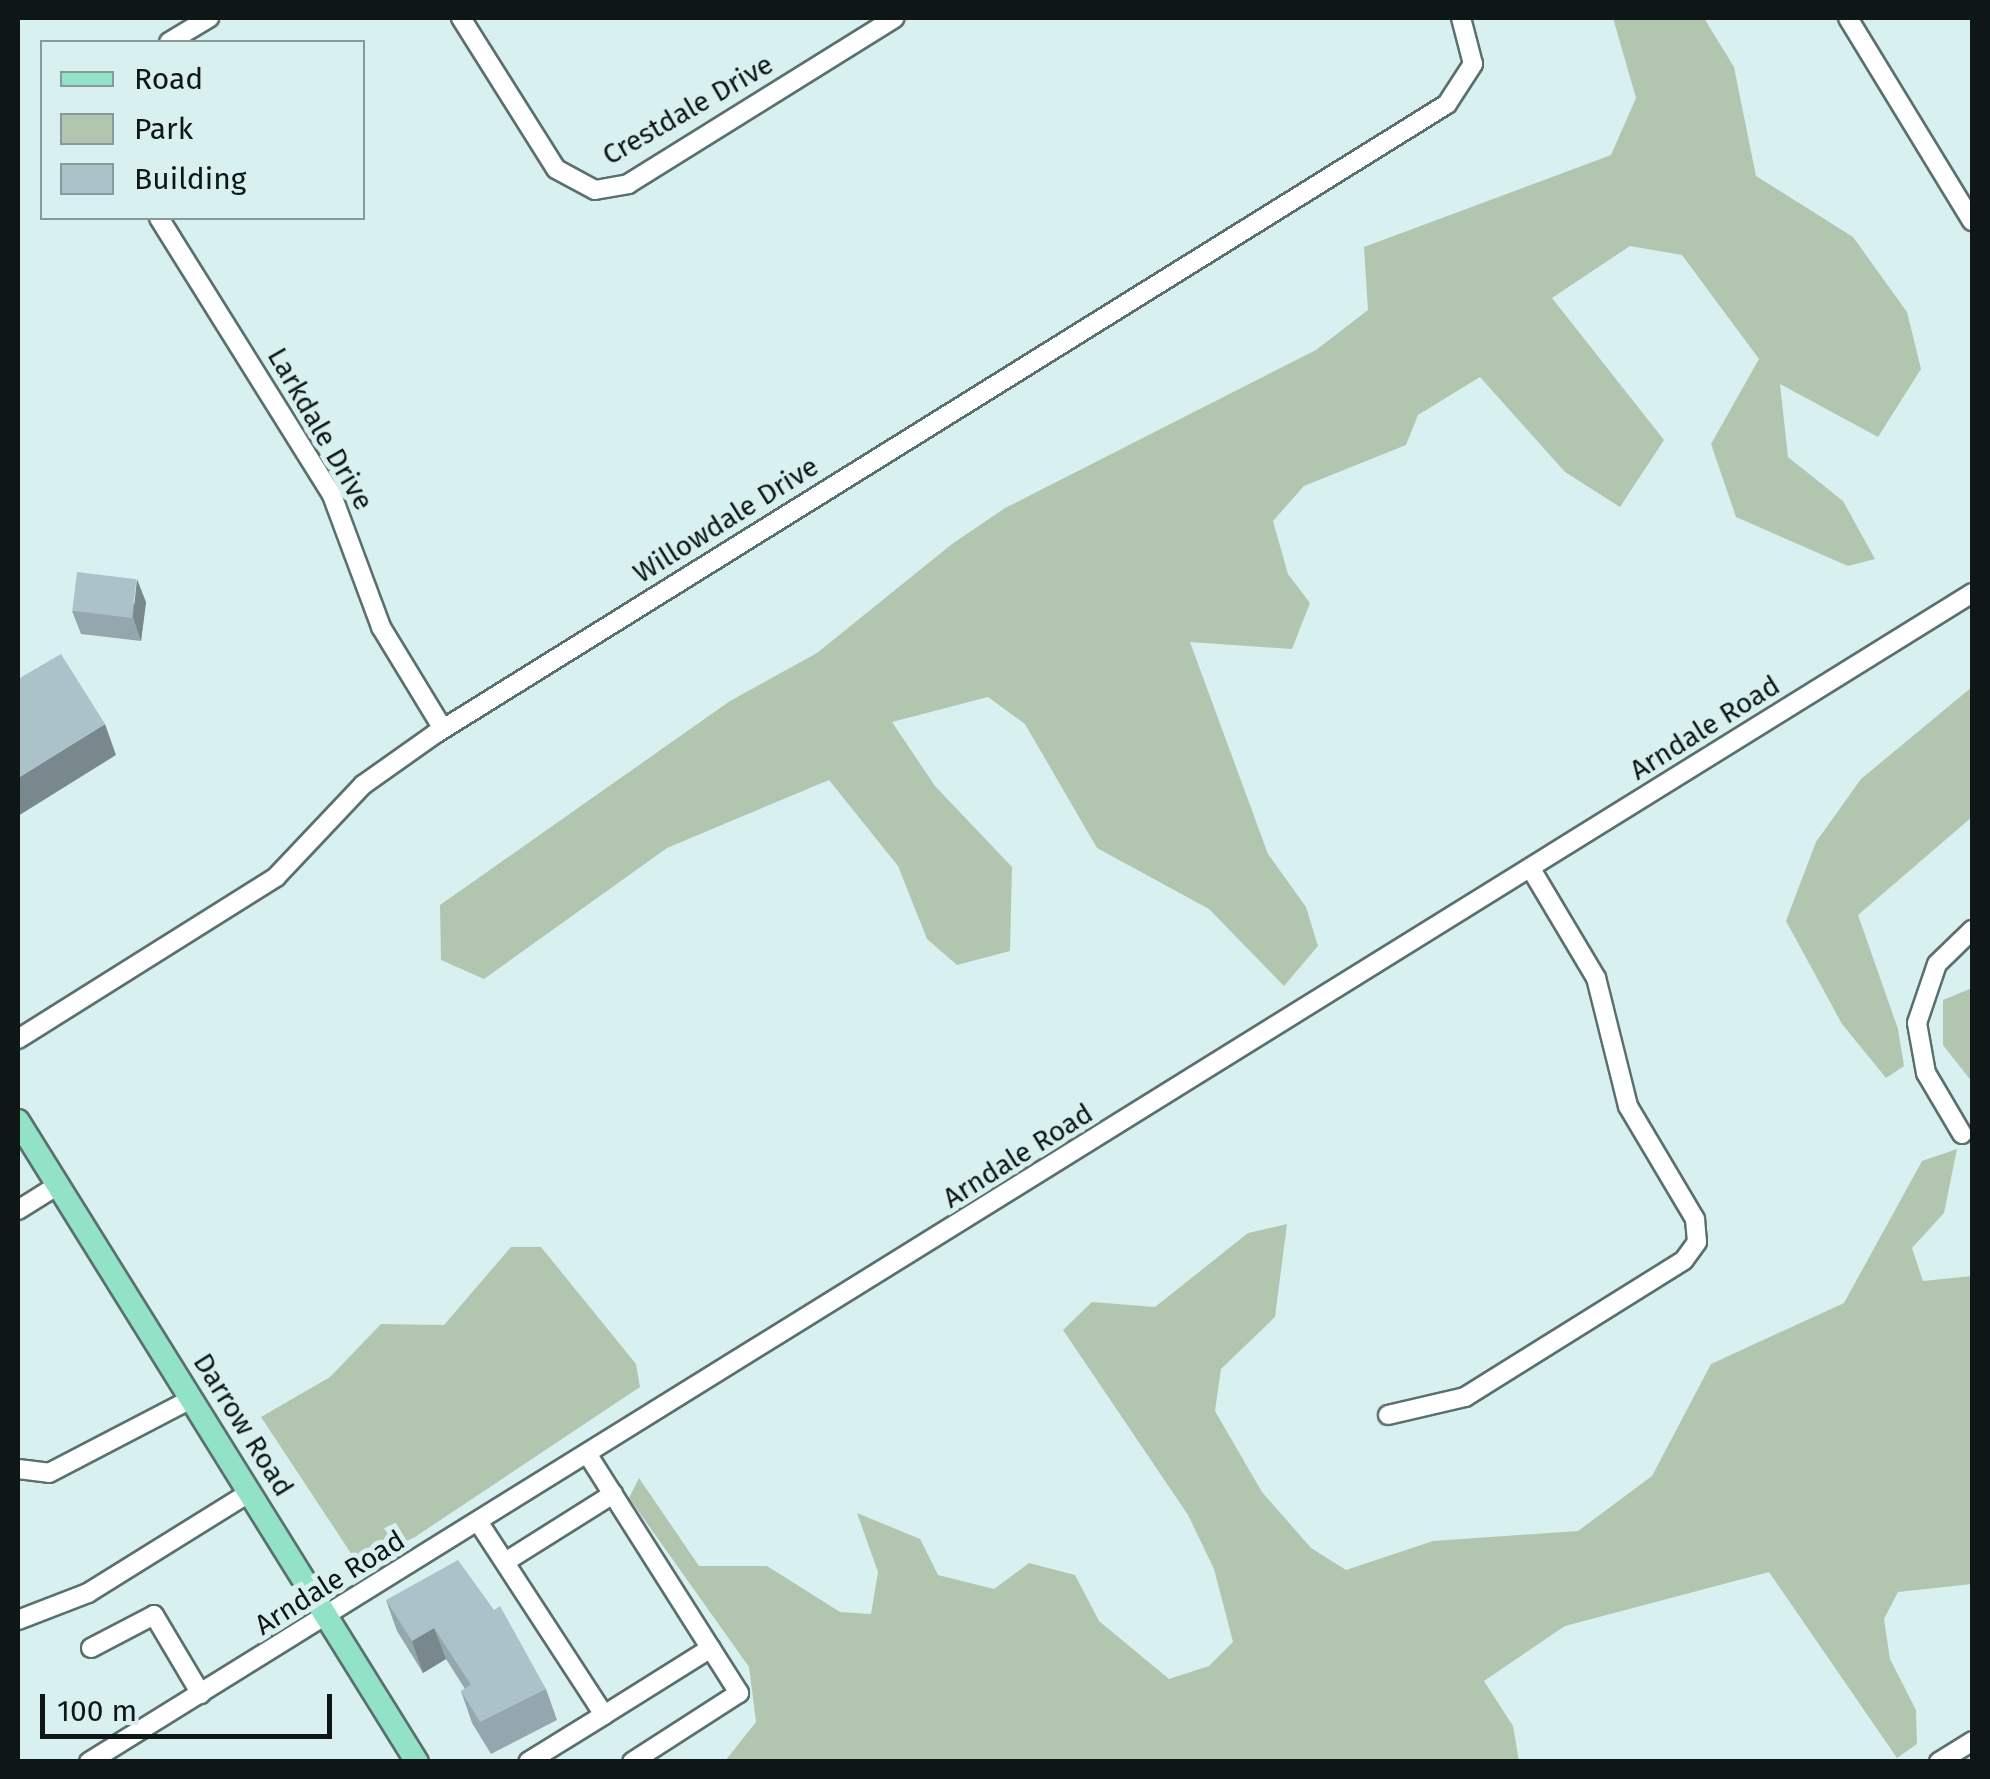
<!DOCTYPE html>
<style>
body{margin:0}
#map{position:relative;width:1990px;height:1779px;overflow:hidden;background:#d8f1f0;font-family:"Fira Sans",sans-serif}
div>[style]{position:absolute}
.green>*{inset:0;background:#b2c6af}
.roads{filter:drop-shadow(2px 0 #5a706f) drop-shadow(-2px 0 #5a706f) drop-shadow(0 2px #5a706f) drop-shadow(0 -2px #5a706f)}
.minor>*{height:18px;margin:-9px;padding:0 9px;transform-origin:9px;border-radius:9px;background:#fff}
.major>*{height:22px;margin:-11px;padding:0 11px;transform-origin:11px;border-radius:11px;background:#92e2c7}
.wall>*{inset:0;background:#94a7ae}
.shaded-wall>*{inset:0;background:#78888d}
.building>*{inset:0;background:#acc2ca;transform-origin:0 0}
span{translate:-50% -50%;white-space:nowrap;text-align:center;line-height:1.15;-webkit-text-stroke:10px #d8f1f0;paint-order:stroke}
.street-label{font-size:28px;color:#0e1616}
.frame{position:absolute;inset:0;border:20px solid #0e1616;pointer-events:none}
.legend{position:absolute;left:40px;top:40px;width:325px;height:180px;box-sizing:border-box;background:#d8f1f0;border:2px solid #879999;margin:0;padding:12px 18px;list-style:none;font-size:30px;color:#0e1616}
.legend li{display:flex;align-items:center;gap:20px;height:50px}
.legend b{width:50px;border:2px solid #879999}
.scale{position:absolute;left:40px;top:1694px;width:292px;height:45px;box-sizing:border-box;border:5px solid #0e1616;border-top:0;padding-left:12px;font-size:30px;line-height:35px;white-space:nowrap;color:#0e1616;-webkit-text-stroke:8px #d8f1f0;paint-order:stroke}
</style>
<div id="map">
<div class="green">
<div style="clip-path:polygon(1613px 18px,1704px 18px,1734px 67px,1756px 176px,1853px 237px,1907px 312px,1921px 369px,1878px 437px,1780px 384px,1788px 457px,1843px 501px,1875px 559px,1848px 566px,1736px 517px,1711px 444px,1759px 359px,1682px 255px,1630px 246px,1552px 298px,1664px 440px,1620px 507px,1565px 472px,1480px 377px,1418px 415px,1406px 445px,1304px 486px,1273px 521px,1288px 574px,1310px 603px,1292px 649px,1190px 642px,1268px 854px,1306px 907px,1318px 946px,1284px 986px,1209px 909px,1097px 848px,1025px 724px,988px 697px,892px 722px,935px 786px,1012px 867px,1010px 951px,957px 965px,927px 939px,898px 866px,829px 780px,667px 848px,484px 979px,441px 960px,440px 905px,730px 701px,817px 653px,952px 544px,1005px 508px,1316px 350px,1368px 310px,1364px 247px,1611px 155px,1636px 98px)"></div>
<div style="clip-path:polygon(1972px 687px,1972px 817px,1858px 915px,1898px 1029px,1904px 1066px,1886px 1078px,1842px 1024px,1786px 921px,1816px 842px,1861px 779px)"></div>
<div style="clip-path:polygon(1972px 988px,1972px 1082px,1943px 1045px,1943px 1000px)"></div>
<div style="clip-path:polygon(1957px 1149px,1944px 1213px,1912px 1248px,1923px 1281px,1972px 1276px,1972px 1584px,1898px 1592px,1884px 1619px,1890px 1659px,1916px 1710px,1917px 1744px,1897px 1758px,1769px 1572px,1565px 1626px,1484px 1681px,1513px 1726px,1519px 1761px,725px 1761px,756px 1722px,749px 1667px,629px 1498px,639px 1478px,699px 1566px,767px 1566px,840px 1612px,871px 1614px,878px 1572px,857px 1513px,920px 1539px,938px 1575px,994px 1589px,1029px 1563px,1075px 1575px,1099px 1621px,1169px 1679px,1209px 1666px,1233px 1642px,1214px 1569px,1188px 1515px,1063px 1330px,1092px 1302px,1155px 1307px,1248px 1233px,1287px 1224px,1275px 1317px,1221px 1369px,1215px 1411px,1262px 1492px,1311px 1548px,1346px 1570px,1433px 1541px,1578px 1531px,1652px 1476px,1711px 1364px,1844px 1303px,1922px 1161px)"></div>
<div style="clip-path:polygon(511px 1247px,541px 1247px,636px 1364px,640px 1387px,415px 1537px,358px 1564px,261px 1417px,330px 1377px,381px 1324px,444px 1325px)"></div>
</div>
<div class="roads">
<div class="minor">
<div style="left:461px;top:18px;width:178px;rotate:57.8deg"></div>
<div style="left:556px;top:169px;width:44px;rotate:28.3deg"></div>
<div style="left:595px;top:190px;width:34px;rotate:-10deg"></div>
<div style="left:628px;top:184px;width:314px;rotate:-31.9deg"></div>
<div style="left:1848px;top:18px;width:238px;rotate:58.6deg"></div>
<div style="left:169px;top:42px;width:47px;rotate:-31deg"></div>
<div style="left:159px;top:218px;width:327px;rotate:58deg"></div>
<div style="left:332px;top:495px;width:141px;rotate:69.6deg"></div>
<div style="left:381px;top:627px;width:119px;rotate:58.7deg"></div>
<div style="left:18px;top:1039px;width:305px;rotate:-32.1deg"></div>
<div style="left:276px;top:877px;width:127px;rotate:-46.6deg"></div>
<div style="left:363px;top:785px;width:88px;rotate:-35.3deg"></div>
<div style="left:435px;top:734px;width:1192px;rotate:-31.9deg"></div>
<div style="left:1447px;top:104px;width:48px;rotate:-57deg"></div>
<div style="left:1473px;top:64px;width:48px;rotate:-104.6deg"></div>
<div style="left:1962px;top:1134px;width:71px;rotate:-120.5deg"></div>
<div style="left:1926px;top:1073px;width:51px;rotate:-100.2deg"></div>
<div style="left:1917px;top:1023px;width:62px;rotate:-71.3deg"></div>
<div style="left:1937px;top:964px;width:49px;rotate:-44.2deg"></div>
<div style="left:18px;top:1210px;width:47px;rotate:-32deg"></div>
<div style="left:1388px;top:1415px;width:79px;rotate:-13.2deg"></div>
<div style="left:1465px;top:1397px;width:258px;rotate:-32deg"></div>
<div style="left:1684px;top:1260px;width:22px;rotate:-54deg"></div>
<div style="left:1697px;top:1242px;width:23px;rotate:-95deg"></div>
<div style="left:1695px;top:1219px;width:131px;rotate:-120.7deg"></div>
<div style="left:1628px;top:1106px;width:132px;rotate:-104deg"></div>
<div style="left:1596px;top:978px;width:127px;rotate:-120.8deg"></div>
<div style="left:588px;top:1455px;width:282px;rotate:57.6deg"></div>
<div style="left:739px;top:1693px;width:127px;rotate:147.2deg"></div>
<div style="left:18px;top:1469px;width:31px;rotate:7deg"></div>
<div style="left:49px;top:1473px;width:160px;rotate:-27.5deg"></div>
<div style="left:479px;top:1523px;width:229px;rotate:56.9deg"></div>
<div style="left:604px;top:1715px;width:89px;rotate:148.3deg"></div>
<div style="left:505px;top:1562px;width:128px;rotate:-32.2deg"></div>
<div style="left:18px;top:1620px;width:75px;rotate:-21.1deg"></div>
<div style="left:88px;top:1593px;width:191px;rotate:-31.9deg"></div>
<div style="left:91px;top:1648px;width:71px;rotate:-27.6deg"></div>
<div style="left:154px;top:1615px;width:92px;rotate:59.3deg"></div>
<div style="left:604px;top:1715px;width:126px;rotate:-32.1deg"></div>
<div style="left:89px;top:1762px;width:2216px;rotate:-31.83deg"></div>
<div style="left:1939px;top:1762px;width:39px;rotate:-32deg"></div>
</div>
<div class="major">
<div style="left:18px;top:1121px;width:755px;rotate:58.1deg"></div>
</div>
</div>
<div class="wall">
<div style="clip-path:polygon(146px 602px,141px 641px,81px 634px,72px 611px)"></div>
<div style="clip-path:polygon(386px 1600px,546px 1689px,557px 1720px,491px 1754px,472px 1723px,461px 1691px,465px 1689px,446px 1659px,423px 1673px,397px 1631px)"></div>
</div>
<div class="shaded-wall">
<div style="clip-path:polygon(137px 579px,146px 602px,141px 641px,133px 617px)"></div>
<div style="clip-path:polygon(105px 724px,116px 755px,18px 816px,18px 778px)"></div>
<div style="clip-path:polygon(434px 1628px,446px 1659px,423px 1673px,412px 1641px)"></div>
</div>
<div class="building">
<div style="left:77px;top:572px;width:60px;height:39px;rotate:7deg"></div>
<div style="clip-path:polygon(61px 654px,105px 724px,18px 778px,18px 679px)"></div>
<div style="clip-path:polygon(458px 1560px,494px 1610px,500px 1606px,546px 1689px,480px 1722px,461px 1691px,471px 1685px,434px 1628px,412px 1641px,386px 1600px)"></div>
</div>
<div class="street-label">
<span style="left:688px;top:110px;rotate:-30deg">Crestdale Drive</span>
<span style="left:320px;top:429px;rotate:60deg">Larkdale Drive</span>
<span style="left:726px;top:520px;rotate:-32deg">Willowdale Drive</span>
<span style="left:1705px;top:728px;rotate:-32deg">Arndale Road</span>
<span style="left:1018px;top:1156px;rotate:-32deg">Arndale Road</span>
<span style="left:243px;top:1425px;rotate:58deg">Darrow Road</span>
<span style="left:330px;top:1583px;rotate:-32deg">Arndale Road</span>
</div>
<div class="frame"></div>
<ul class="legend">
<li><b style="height:12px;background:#92e2c7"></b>Road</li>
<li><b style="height:28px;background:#b2c6af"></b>Park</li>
<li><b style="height:28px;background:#acc2ca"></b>Building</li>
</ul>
<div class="scale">100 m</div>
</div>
